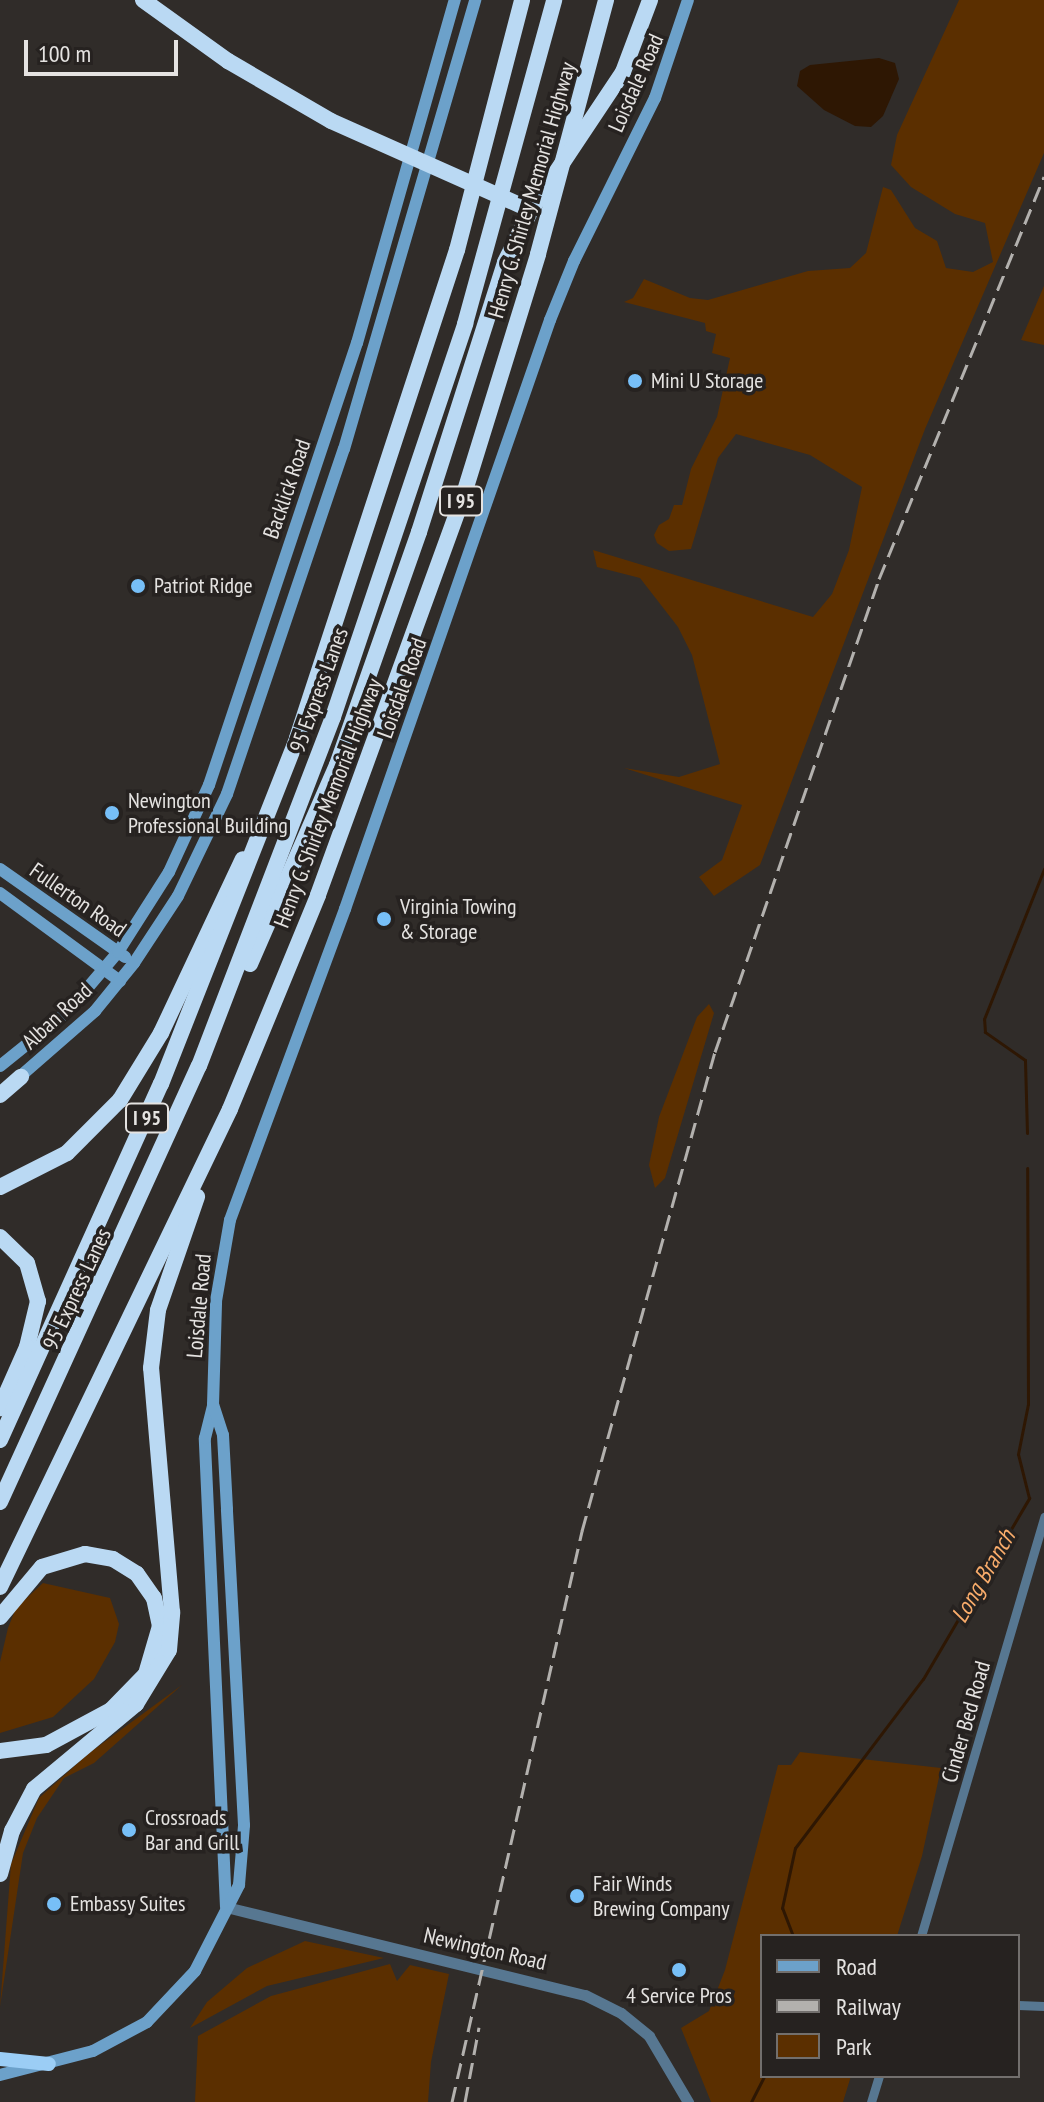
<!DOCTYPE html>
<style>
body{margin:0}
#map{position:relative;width:1044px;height:2102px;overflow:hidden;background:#302c29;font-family:"PT Sans Narrow",sans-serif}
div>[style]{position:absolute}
.green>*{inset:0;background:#5b2f00}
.water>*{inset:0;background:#2e1703}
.stream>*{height:3px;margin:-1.5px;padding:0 1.5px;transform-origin:1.5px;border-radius:1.5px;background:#2e1703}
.minor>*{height:9px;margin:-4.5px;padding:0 4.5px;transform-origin:4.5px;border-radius:4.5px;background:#577791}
.tertiary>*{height:11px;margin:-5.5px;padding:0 5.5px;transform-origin:5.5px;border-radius:5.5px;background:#577791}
.secondary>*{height:12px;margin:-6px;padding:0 6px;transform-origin:6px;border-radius:6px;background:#6ca1ca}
.trunk>*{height:14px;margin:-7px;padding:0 7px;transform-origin:7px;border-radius:7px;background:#9bcdf5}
.motorway>*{height:16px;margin:-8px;padding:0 8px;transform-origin:8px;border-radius:8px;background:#bad9f3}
.rail>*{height:3px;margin-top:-1.5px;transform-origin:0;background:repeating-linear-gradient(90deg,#b3b1ae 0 16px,transparent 0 24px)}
.motorway-bridge>*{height:16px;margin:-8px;padding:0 8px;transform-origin:8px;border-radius:8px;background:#bad9f3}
.dots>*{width:22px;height:22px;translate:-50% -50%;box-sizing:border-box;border:4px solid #262220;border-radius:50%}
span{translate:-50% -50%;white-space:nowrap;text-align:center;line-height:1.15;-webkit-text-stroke:7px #262220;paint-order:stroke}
.shield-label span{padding:2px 6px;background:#262220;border:2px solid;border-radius:6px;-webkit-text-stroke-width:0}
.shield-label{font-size:20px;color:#e5e3e1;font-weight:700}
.street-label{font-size:22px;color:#e5e3e1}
.poi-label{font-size:22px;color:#e5e3e1}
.left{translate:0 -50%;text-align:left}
.water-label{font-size:24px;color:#f9ac6b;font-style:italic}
.legend{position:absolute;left:760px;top:1934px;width:260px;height:144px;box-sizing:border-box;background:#262220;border:2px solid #726f6d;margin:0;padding:10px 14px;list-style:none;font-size:24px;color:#e5e3e1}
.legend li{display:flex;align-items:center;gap:16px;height:40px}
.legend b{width:40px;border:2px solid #726f6d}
.scale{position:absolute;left:24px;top:40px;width:154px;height:36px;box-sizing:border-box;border:4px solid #e5e3e1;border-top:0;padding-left:10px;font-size:24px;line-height:28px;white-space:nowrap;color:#e5e3e1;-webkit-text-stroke:6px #262220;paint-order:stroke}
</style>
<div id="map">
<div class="green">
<div style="clip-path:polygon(959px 0,1044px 0,1044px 153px,925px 429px,760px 865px,714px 896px,699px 877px,722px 860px,742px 805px,624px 768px,679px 777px,720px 764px,692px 655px,678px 627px,640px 578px,597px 567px,593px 550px,813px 617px,832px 594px,849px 550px,862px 487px,810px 455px,736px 434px,718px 458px,691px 549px,669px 551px,657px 543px,654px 535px,659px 525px,669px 519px,674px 505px,682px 505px,691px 469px,717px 417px,730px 358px,712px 353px,716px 334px,706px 331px,705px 323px,624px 302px,633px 298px,644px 279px,690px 298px,708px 300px,808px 271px,850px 268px,866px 253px,883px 187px,891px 190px,915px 228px,937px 241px,946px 268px,973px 272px,993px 262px,985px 223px,955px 214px,911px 187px,891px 165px,897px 135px)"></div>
<div style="clip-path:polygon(1044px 286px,1044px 345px,1021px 340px)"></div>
<div style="clip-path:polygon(709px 1004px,714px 1013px,665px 1178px,655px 1188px,649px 1165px,659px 1117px,697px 1017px)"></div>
<div style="clip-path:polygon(43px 1583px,110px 1598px,119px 1624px,115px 1642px,94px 1679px,53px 1717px,0 1733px,0 1662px,8px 1628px,16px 1608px)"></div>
<div style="clip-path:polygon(182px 1685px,94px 1763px,64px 1778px,37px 1818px,23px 1853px,0 2007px,11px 1864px,39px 1798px,88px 1754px)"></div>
<div style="clip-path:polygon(800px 1752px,941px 1768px,922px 1856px,897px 1936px,762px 1936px,762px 2076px,851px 2076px,843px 2102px,711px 2102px,681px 2028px,709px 2011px,725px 1970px,778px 1765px,791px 1765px)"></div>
<div style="clip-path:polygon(305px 1941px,384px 1958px,267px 1986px,190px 2028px,207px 2002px,247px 1968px)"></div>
<div style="clip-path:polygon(390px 1964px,397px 1981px,410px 1965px,449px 1974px,431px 2062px,428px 2102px,195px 2102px,198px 2036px,271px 1996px)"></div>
</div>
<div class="water">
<div style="clip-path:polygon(879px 58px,895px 63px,899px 79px,883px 116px,871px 127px,855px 126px,824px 110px,797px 86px,800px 71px,810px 65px)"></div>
</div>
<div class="stream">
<div style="left:1027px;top:1133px;width:73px;rotate:-91.6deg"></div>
<div style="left:1025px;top:1060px;width:49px;rotate:-145deg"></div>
<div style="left:985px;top:1032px;width:13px;rotate:-94deg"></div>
<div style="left:984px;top:1019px;width:162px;rotate:-68.2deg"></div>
<div style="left:793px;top:1936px;width:30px;rotate:-111deg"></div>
<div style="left:782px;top:1908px;width:61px;rotate:-77.8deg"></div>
<div style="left:795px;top:1848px;width:212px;rotate:-52.9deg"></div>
<div style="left:923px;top:1679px;width:210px;rotate:-59.6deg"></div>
<div style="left:1029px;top:1498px;width:45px;rotate:-104deg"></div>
<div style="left:1018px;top:1454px;width:51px;rotate:-78.7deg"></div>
<div style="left:1028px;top:1404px;width:236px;rotate:-90.2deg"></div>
<div style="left:751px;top:2102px;width:29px;rotate:-63deg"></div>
</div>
<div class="minor">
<div style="left:921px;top:1936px;width:437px;rotate:-73.6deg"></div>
<div style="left:1018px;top:2005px;width:26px;rotate:2deg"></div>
<div style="left:871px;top:2102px;width:27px;rotate:-73deg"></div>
</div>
<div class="tertiary">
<div style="left:226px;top:1907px;width:370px;rotate:13.8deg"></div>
<div style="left:585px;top:1995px;width:40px;rotate:26.6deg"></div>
<div style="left:621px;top:2013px;width:36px;rotate:39deg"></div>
<div style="left:649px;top:2036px;width:77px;rotate:59.4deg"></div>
</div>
<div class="secondary">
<div style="left:0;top:869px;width:153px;rotate:35.1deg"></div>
<div style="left:0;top:893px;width:149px;rotate:36.3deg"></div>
<div style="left:0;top:1066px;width:86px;rotate:-38.9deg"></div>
<div style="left:67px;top:1012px;width:79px;rotate:-49.6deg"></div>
<div style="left:118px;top:952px;width:95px;rotate:-57.5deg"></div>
<div style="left:169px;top:872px;width:96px;rotate:-65.3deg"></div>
<div style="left:209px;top:785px;width:466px;rotate:-71.5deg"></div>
<div style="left:357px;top:343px;width:357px;rotate:-74.1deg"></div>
<div style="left:16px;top:1080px;width:105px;rotate:-41.1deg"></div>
<div style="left:95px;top:1011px;width:62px;rotate:-50.9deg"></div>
<div style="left:134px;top:963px;width:80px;rotate:-56.7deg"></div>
<div style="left:178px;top:896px;width:113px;rotate:-64.3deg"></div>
<div style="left:227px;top:794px;width:364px;rotate:-71.3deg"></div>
<div style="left:344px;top:449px;width:468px;rotate:-73.7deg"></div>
<div style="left:226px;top:1907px;width:469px;rotate:-92.6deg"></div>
<div style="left:205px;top:1438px;width:34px;rotate:-76deg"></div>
<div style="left:213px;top:1405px;width:104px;rotate:-88.3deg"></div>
<div style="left:216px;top:1301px;width:82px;rotate:-80.2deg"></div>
<div style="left:230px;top:1220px;width:332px;rotate:-69.7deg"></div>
<div style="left:345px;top:909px;width:624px;rotate:-70.81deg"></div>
<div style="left:550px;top:320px;width:64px;rotate:-67.9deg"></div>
<div style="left:574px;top:261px;width:182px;rotate:-63.6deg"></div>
<div style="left:655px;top:98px;width:103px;rotate:-71.4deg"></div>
<div style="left:0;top:2075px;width:96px;rotate:-14.5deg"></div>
<div style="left:93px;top:2051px;width:61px;rotate:-28.2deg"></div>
<div style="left:147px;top:2022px;width:70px;rotate:-46.7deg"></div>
<div style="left:195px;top:1971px;width:97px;rotate:-62.9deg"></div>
<div style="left:239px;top:1885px;width:60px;rotate:-85.2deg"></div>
<div style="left:244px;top:1825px;width:316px;rotate:-93.1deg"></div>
<div style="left:227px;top:1509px;width:74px;rotate:-93.1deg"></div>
<div style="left:223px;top:1435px;width:32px;rotate:-108deg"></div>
</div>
<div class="trunk">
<div style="left:0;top:2059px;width:49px;rotate:5.8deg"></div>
</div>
<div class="motorway">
<div style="left:623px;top:72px;width:77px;rotate:-69.4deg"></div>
<div style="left:250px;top:964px;width:217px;rotate:-66.4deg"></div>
<div style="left:337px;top:765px;width:247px;rotate:-70.6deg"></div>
<div style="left:419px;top:532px;width:283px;rotate:-72.3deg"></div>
<div style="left:505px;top:262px;width:58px;rotate:-63.4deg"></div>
<div style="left:0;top:1095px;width:28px;rotate:-41deg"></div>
<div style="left:0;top:1187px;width:75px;rotate:-26.9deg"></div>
<div style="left:67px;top:1153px;width:75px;rotate:-45deg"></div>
<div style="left:120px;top:1100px;width:79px;rotate:-58.5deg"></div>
<div style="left:161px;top:1033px;width:192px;rotate:-64.8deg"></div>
<div style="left:0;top:1237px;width:37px;rotate:44deg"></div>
<div style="left:27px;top:1263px;width:40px;rotate:74deg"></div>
<div style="left:38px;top:1301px;width:47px;rotate:103.4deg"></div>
<div style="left:27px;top:1347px;width:67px;rotate:113.9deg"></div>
<div style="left:0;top:1440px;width:391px;rotate:-65.7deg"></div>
<div style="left:161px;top:1084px;width:372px;rotate:-68.5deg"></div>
<div style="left:297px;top:738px;width:514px;rotate:-71.85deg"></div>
<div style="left:457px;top:250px;width:258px;rotate:-75.4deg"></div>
<div style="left:0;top:1502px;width:479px;rotate:-65.5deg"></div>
<div style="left:199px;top:1066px;width:374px;rotate:-69deg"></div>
<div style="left:333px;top:717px;width:415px;rotate:-71.4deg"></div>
<div style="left:465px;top:324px;width:336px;rotate:-74.6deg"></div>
<div style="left:0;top:1587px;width:530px;rotate:-64.3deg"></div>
<div style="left:230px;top:1109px;width:231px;rotate:-67.6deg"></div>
<div style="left:318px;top:895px;width:424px;rotate:-70deg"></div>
<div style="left:463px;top:497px;width:254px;rotate:-72.8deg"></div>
<div style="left:538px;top:254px;width:263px;rotate:-75deg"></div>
<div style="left:0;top:1617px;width:65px;rotate:-50deg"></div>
<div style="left:42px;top:1567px;width:45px;rotate:-16.8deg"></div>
<div style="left:85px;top:1554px;width:28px;rotate:10deg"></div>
<div style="left:113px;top:1559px;width:28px;rotate:32deg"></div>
<div style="left:137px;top:1574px;width:29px;rotate:55deg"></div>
<div style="left:154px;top:1598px;width:29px;rotate:78deg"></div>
<div style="left:160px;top:1626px;width:50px;rotate:106.3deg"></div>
<div style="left:146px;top:1674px;width:50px;rotate:134.2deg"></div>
<div style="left:111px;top:1710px;width:74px;rotate:151.7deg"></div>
<div style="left:46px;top:1745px;width:46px;rotate:172.6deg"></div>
<div style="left:0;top:1874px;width:45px;rotate:-74.4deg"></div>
<div style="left:12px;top:1831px;width:47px;rotate:-62.4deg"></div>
<div style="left:34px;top:1789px;width:133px;rotate:-39.8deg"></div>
<div style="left:136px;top:1704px;width:63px;rotate:-58.6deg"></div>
<div style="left:169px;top:1650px;width:38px;rotate:-85deg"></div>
<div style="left:172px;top:1612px;width:245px;rotate:-94.9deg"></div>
<div style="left:151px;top:1368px;width:58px;rotate:-83.1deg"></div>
<div style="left:158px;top:1310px;width:120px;rotate:-71deg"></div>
</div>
<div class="rail">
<div style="left:452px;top:2102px;width:586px;rotate:-77.17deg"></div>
<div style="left:582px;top:1531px;width:497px;rotate:-74.5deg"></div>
<div style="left:715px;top:1052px;width:501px;rotate:-70.88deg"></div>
<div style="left:879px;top:579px;width:435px;rotate:-67.7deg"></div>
<div style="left:465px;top:2102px;width:76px;rotate:-79.4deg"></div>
</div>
<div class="motorway-bridge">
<div style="left:143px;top:0;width:105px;rotate:35.7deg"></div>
<div style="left:228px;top:61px;width:119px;rotate:30.2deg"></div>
<div style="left:331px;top:121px;width:219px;rotate:24deg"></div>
<div style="left:531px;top:210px;width:166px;rotate:-56.3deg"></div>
</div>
<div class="dots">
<div style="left:635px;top:381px;background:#77bff7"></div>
<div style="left:138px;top:586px;background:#77bff7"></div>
<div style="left:112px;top:813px;background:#77bff7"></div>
<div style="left:384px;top:919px;background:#77bff7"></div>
<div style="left:129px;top:1830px;background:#77bff7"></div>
<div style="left:577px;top:1896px;background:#77bff7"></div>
<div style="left:54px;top:1904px;background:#77bff7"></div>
<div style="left:679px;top:1970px;background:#77bff7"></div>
</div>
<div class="shield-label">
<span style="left:461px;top:501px">I 95</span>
<span style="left:147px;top:1118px">I 95</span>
</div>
<div class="street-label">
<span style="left:636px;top:83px;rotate:-66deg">Loisdale Road</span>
<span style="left:532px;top:190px;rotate:-74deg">Henry G. Shirley Memorial Highway</span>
<span style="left:287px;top:489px;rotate:-71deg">Backlick Road</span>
<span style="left:402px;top:688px;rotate:-70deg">Loisdale Road</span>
<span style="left:319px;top:690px;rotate:-70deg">95 Express Lanes</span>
<span style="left:328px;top:803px;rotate:-69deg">Henry G. Shirley Memorial Highway</span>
<span style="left:78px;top:900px;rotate:35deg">Fullerton Road</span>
<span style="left:57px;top:1016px;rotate:-43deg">Alban Road</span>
<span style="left:77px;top:1289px;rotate:-65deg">95 Express Lanes</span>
<span style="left:199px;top:1306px;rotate:-85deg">Loisdale Road</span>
<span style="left:966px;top:1722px;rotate:-74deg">Cinder Bed Road</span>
<span style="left:485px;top:1949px;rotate:13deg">Newington Road</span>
</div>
<div class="poi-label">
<span class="left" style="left:651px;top:381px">Mini U Storage</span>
<span class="left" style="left:154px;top:586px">Patriot Ridge</span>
<span class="left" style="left:128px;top:813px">Newington<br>Professional Building</span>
<span class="left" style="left:400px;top:919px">Virginia Towing<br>&amp; Storage</span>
<span class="left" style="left:145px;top:1830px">Crossroads<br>Bar and Grill</span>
<span class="left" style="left:593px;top:1896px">Fair Winds<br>Brewing Company</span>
<span class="left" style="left:70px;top:1904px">Embassy Suites</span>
<span style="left:679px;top:1996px">4 Service Pros</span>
</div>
<div class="water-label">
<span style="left:983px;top:1576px;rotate:-60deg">Long Branch</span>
</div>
<ul class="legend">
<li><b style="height:10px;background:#6ca1ca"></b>Road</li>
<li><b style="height:10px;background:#b3b1ae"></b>Railway</li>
<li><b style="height:22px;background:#5b2f00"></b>Park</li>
</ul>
<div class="scale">100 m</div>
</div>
